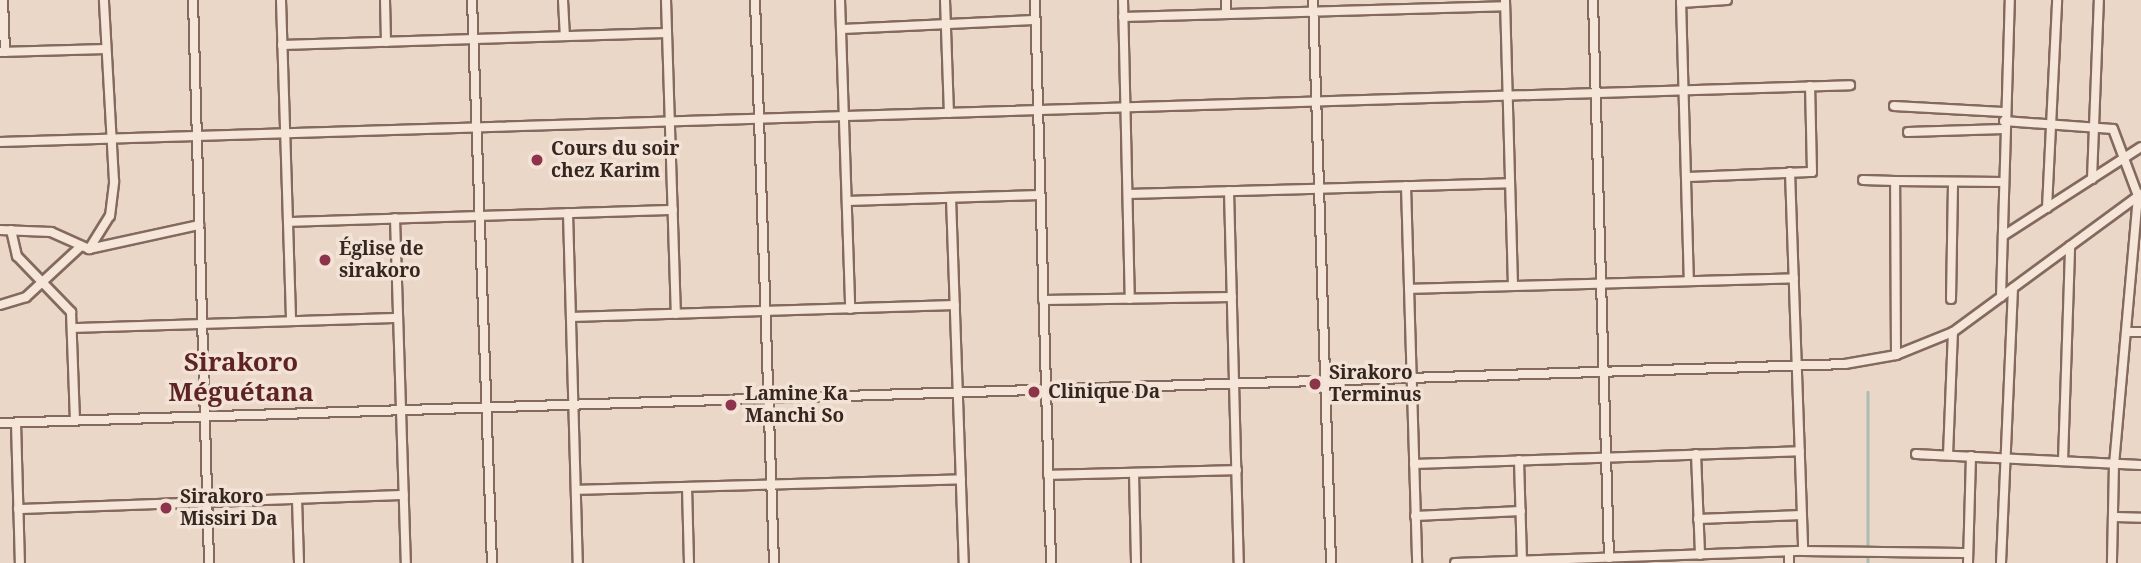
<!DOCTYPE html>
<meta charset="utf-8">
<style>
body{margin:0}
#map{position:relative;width:2141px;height:563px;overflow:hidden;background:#ead7c7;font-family:"Noto Serif",serif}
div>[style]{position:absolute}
.stream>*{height:2.5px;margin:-1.25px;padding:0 1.25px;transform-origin:1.25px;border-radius:1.25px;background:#a8beb2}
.roads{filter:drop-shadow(2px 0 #84695e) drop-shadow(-2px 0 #84695e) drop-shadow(0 2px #84695e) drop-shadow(0 -2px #84695e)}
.minor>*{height:8px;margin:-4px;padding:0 4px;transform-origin:4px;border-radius:4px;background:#f5e6d9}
.dots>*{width:19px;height:19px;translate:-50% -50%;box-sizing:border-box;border:4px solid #f2e3d6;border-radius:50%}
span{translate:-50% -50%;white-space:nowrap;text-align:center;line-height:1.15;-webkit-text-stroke:7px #f2e3d6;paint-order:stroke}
.poi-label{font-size:19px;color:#352620;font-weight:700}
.left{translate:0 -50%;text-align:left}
.district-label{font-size:26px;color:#5e2425;font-weight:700}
</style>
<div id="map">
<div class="stream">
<div style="left:1868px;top:392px;width:171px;rotate:90deg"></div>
</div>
<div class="roads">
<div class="minor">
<div style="left:3px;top:0;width:52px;rotate:87.8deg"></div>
<div style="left:193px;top:0;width:563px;rotate:88.37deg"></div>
<div style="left:281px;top:0;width:321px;rotate:88.2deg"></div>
<div style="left:385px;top:0;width:42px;rotate:88.6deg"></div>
<div style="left:472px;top:0;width:563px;rotate:87.97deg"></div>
<div style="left:563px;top:0;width:36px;rotate:87deg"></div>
<div style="left:666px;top:0;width:314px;rotate:88.2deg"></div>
<div style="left:755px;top:0;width:563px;rotate:88.07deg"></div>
<div style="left:840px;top:0;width:309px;rotate:88.1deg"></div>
<div style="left:945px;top:0;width:113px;rotate:88deg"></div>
<div style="left:1035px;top:0;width:563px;rotate:88.37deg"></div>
<div style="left:1123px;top:0;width:299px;rotate:88.7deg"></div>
<div style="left:1226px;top:0;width:14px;rotate:90deg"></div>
<div style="left:1313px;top:0;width:563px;rotate:88.17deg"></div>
<div style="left:1505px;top:0;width:286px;rotate:88.4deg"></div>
<div style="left:1593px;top:0;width:558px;rotate:88.36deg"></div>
<div style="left:1681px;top:0;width:281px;rotate:88.4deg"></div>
<div style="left:1681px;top:3px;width:46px;rotate:-3.7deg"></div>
<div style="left:1123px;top:17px;width:382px;rotate:-1.6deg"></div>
<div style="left:841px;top:29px;width:194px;rotate:-2.7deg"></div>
<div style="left:282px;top:45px;width:385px;rotate:-1.8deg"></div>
<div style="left:0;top:52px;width:106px;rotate:-1.6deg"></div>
<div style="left:1894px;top:106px;width:109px;rotate:3.2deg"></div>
<div style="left:2004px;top:121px;width:109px;rotate:4.2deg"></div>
<div style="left:2113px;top:129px;width:72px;rotate:69.5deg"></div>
<div style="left:2138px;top:196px;width:269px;rotate:95.1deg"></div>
<div style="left:2114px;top:464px;width:99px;rotate:91.2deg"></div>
<div style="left:1908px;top:132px;width:96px;rotate:-1.8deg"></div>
<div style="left:0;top:142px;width:1851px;rotate:-1.76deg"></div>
<div style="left:1790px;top:172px;width:379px;rotate:88deg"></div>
<div style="left:1686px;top:177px;width:126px;rotate:-2.3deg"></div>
<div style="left:1812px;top:172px;width:86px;rotate:-91.3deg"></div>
<div style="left:2092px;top:179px;width:179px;rotate:-87.8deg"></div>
<div style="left:1863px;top:180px;width:32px;rotate:2deg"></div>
<div style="left:1406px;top:186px;width:377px;rotate:88.3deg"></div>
<div style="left:1229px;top:191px;width:372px;rotate:88.5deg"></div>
<div style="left:1128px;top:194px;width:382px;rotate:-1.6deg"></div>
<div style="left:951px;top:198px;width:365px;rotate:88deg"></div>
<div style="left:847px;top:201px;width:193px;rotate:-1.8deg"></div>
<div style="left:2047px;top:208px;width:208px;rotate:-87.2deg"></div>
<div style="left:568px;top:213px;width:350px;rotate:88.4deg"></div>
<div style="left:395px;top:218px;width:345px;rotate:88.2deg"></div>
<div style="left:288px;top:222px;width:385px;rotate:-1.8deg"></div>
<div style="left:0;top:230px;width:51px;rotate:2.2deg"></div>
<div style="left:51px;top:232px;width:42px;rotate:24.1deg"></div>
<div style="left:89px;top:249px;width:113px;rotate:-12.3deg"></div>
<div style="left:11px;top:230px;width:27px;rotate:77deg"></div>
<div style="left:17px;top:256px;width:78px;rotate:46deg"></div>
<div style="left:71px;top:312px;width:109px;rotate:87.9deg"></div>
<div style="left:2003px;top:236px;width:164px;rotate:-32.8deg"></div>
<div style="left:89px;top:249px;width:39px;rotate:-58deg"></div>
<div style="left:110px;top:216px;width:35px;rotate:-83deg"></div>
<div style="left:114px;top:181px;width:181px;rotate:-93.2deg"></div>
<div style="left:1409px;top:289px;width:385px;rotate:-1.6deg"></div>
<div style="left:2001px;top:297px;width:297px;rotate:-88.3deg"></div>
<div style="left:1951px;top:299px;width:116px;rotate:-89deg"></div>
<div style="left:1043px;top:300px;width:189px;rotate:-0.9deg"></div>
<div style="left:0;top:305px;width:27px;rotate:-17deg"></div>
<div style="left:26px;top:297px;width:75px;rotate:-42.8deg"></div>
<div style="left:571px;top:317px;width:384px;rotate:-1.8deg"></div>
<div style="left:74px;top:328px;width:324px;rotate:-1.8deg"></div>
<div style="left:2130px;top:332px;width:11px"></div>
<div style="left:1896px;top:355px;width:174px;rotate:-90.3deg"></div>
<div style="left:1895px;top:181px;width:108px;rotate:0.5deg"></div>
<div style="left:0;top:423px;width:1846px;rotate:-1.83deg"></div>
<div style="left:1845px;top:364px;width:52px;rotate:-10deg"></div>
<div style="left:1896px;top:355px;width:61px;rotate:-22deg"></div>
<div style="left:1953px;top:332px;width:233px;rotate:-36.3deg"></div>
<div style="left:16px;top:423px;width:140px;rotate:88.4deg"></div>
<div style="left:1696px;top:454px;width:101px;rotate:87.7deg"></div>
<div style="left:1916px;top:454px;width:225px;rotate:2.8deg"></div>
<div style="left:1948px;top:455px;width:123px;rotate:-87.7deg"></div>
<div style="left:1519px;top:460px;width:101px;rotate:88.3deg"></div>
<div style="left:2063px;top:461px;width:215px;rotate:-88.1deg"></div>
<div style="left:1414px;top:464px;width:386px;rotate:-1.9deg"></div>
<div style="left:1134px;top:473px;width:90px;rotate:88.7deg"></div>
<div style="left:1048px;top:475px;width:189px;rotate:-1.5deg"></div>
<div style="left:687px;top:487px;width:76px;rotate:88.5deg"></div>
<div style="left:576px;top:490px;width:385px;rotate:-1.6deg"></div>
<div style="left:297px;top:499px;width:64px;rotate:88.2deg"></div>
<div style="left:18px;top:509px;width:386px;rotate:-2.1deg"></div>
<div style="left:1415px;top:516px;width:106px;rotate:-2.7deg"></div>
<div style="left:2116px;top:517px;width:25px;rotate:2deg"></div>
<div style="left:1698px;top:519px;width:104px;rotate:-2.2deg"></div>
<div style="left:1789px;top:552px;width:11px;rotate:90deg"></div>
<div style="left:1455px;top:563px;width:348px;rotate:-2deg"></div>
<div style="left:1803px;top:551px;width:165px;rotate:0.7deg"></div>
<div style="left:1968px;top:563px;width:107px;rotate:-88.4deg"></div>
<div style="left:2001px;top:563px;width:275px;rotate:-87.5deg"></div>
</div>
</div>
<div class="dots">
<div style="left:537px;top:160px;background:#8d344a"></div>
<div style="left:325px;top:260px;background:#8d344a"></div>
<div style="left:1315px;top:384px;background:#8d344a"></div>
<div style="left:1034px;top:392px;background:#8d344a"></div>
<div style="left:731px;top:405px;background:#8d344a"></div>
<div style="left:166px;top:508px;background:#8d344a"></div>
</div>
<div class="poi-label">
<span class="left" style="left:551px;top:160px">Cours du soir<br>chez Karim</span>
<span class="left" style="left:339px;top:260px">Église de<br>sirakoro</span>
<span class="left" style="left:1329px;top:384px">Sirakoro<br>Terminus</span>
<span class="left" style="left:1048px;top:392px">Clinique Da</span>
<span class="left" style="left:745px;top:405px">Lamine Ka<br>Manchi So</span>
<span class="left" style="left:180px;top:508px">Sirakoro<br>Missiri Da</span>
</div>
<div class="district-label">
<span style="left:241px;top:377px">Sirakoro<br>Méguétana</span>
</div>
</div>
